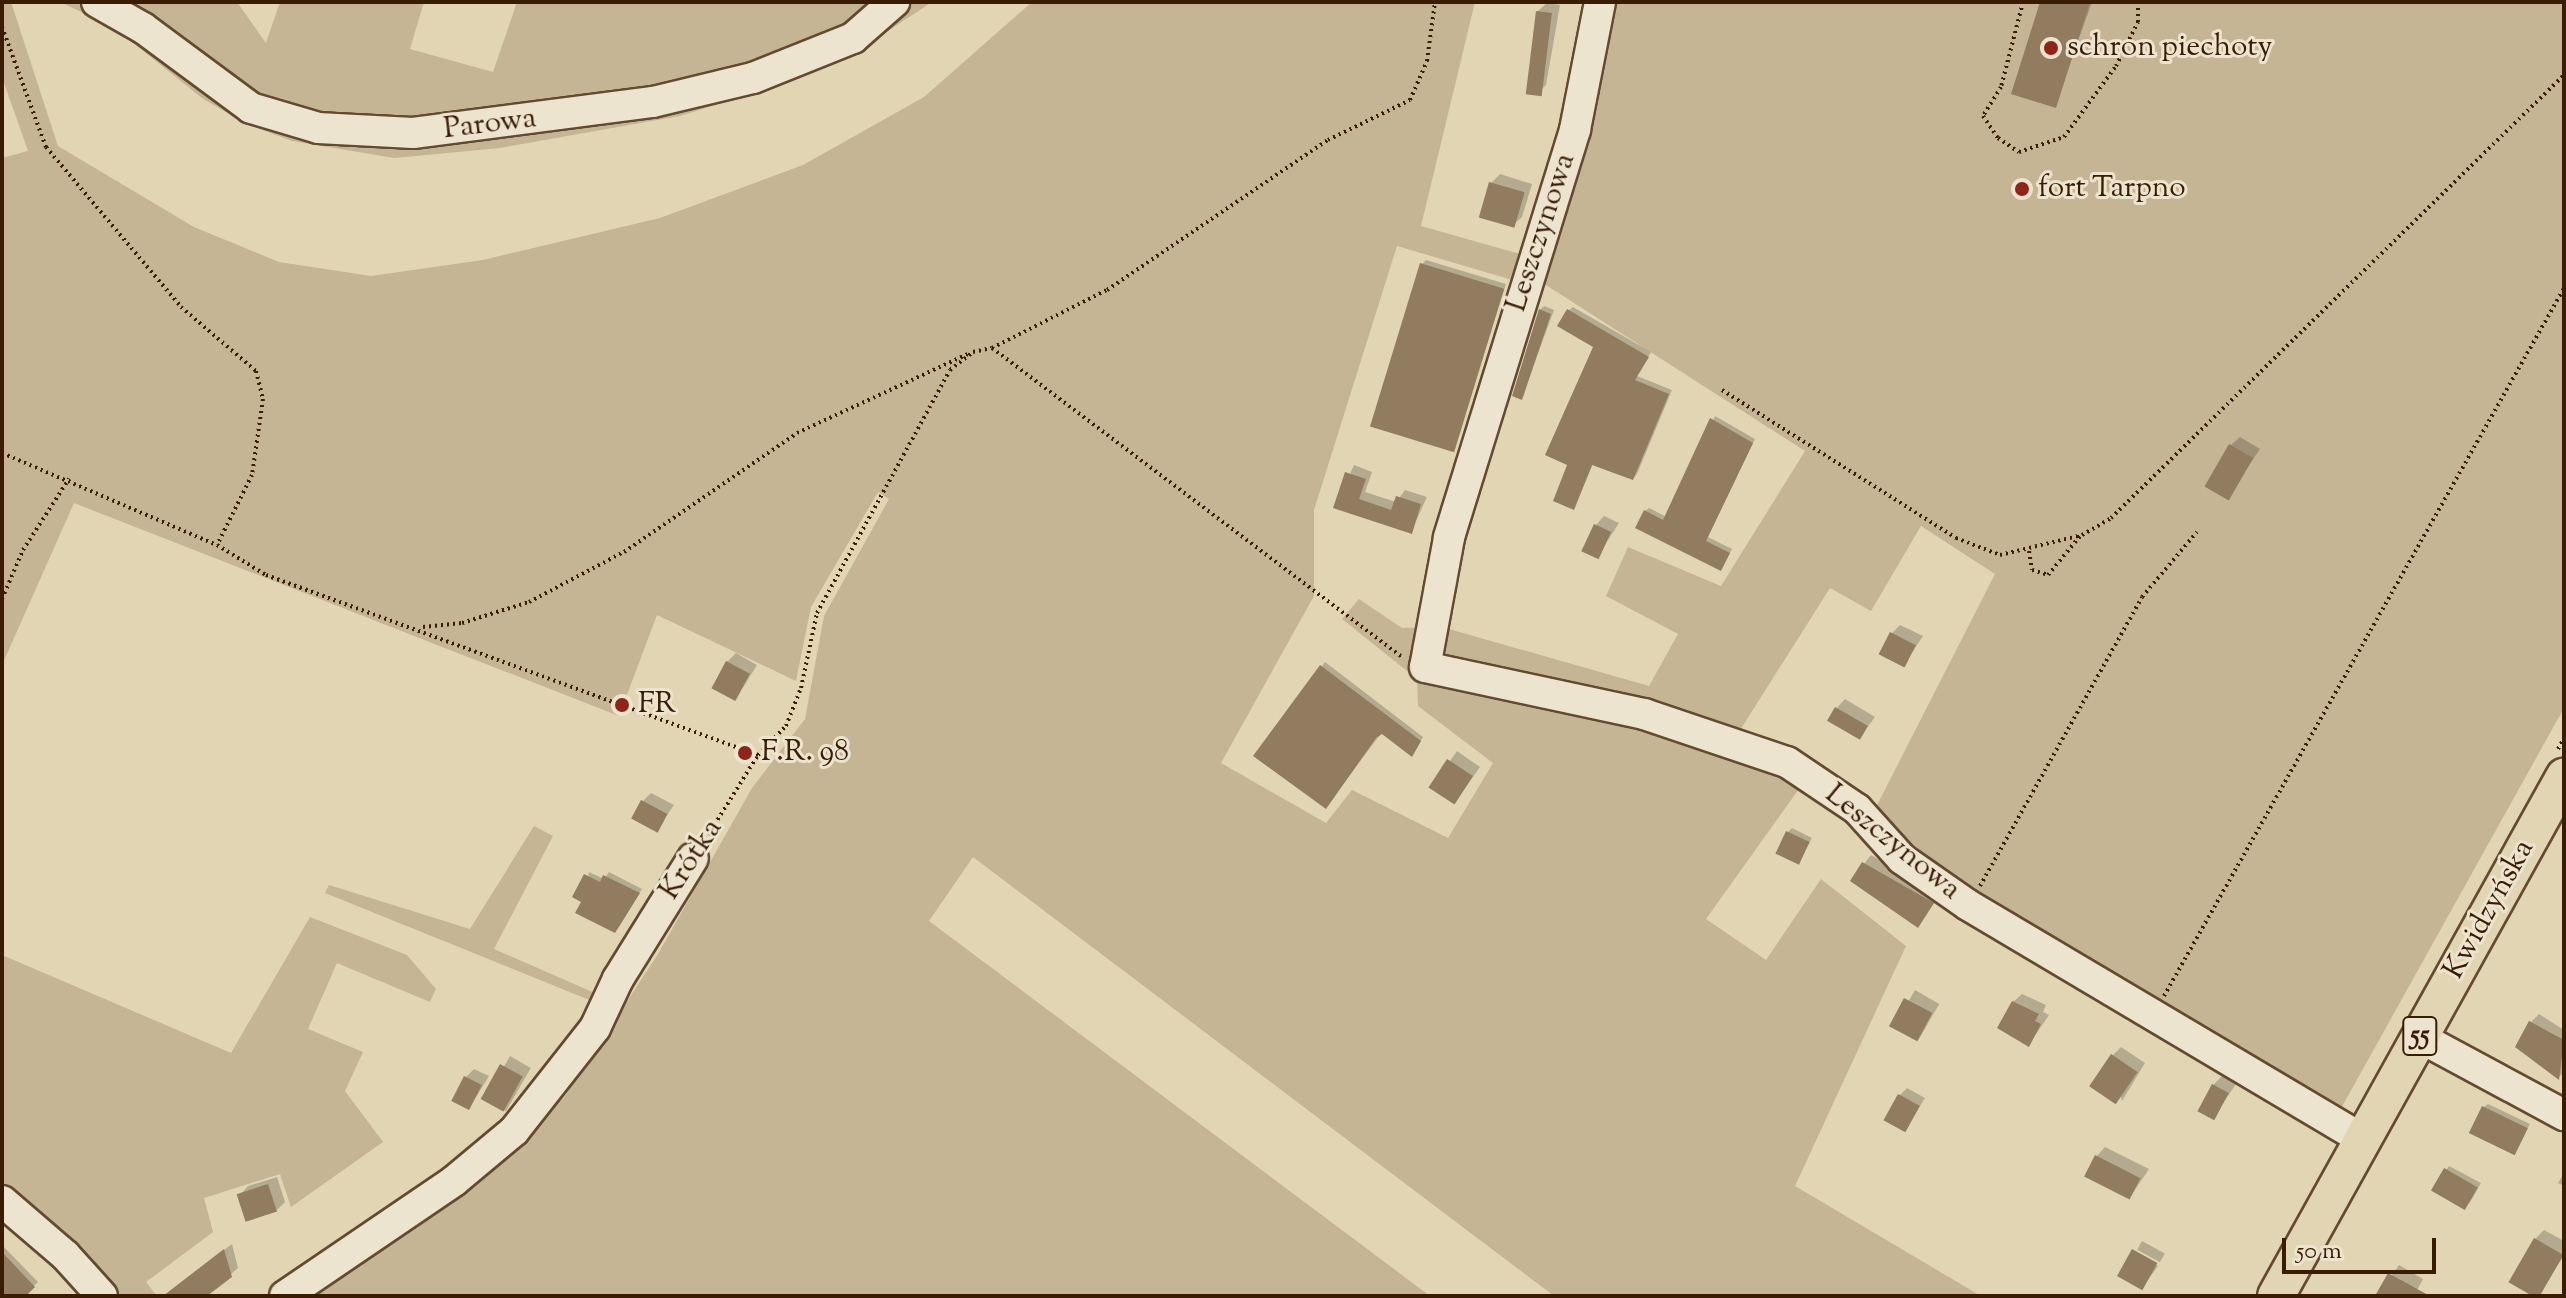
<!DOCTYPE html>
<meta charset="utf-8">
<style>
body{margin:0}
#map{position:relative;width:2566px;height:1298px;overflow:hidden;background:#e1d5b3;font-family:"Sorts Mill Goudy",serif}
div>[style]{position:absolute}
.green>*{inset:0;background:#c5b595}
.shadow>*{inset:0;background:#0003;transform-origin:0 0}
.building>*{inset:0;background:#917c5f;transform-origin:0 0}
.path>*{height:4px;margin-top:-2px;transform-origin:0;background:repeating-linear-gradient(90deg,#3a1b04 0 2px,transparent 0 6px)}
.roads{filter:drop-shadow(2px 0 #644a30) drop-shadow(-2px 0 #644a30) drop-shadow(0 2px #644a30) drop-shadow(0 -2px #644a30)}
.minor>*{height:30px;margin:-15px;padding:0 15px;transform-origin:15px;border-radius:15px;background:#ece4ce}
.major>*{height:36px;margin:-18px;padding:0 18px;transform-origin:18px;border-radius:18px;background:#e1d5b3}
.dots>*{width:22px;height:22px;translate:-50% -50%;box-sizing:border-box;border:4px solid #ece4ce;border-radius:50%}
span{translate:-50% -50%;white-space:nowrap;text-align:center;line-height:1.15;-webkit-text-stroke:6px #ece4ce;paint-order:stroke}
.shield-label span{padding:2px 6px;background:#ece4ce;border:2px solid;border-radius:6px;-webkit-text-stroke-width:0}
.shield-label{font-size:28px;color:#3a1b04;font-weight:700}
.poi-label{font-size:30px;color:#3a1b04}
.left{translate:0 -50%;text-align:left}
.street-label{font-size:30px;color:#3a1b04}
.frame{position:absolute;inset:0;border:4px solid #3a1b04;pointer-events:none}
.scale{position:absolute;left:2282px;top:1238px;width:154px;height:36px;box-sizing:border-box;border:4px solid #3a1b04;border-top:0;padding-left:10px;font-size:24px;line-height:28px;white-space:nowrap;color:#3a1b04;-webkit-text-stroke:6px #ece4ce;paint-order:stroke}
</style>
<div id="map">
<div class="green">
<div style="clip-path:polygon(2px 2px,11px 2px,58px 146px,194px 227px,279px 262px,371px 276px,483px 260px,660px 218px,803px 165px,924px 97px,1032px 2px,1475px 2px,1421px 226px,1527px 256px,1519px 282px,1397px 246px,1314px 510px,1314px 596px,1221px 763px,1326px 823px,1352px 790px,1448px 838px,1493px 763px,1418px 706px,1417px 679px,1342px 619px,1359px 599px,1402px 628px,1442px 627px,1649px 686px,1678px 634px,1606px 596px,1628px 547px,1721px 586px,1805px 451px,1535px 278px,1608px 2px,2564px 2px,2564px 708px,2339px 1112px,1962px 892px,1873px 813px,1995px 574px,1921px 526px,1871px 611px,1830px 588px,1737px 735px,1811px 772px,1706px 919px,1766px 960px,1821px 879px,1906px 946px,1795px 1186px,1981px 1296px,1554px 1296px,973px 857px,929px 921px,1430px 1296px,308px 1296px,485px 1171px,565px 1096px,658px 954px,752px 788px,805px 719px,824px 616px,889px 499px,878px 492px,811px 607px,796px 681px,657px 615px,619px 716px,74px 503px,2px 665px,2px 158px,28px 151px,2px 77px)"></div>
<div style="clip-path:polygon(60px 2px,237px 2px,266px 43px,280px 2px,424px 2px,410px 49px,493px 72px,517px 2px,932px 2px,859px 50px,787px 83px,680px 116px,500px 148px,394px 158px,292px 141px,244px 123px,202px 98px,112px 26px)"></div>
<div style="clip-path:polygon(534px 826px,553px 836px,494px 949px,597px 994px,592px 1001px,325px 893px,329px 885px,470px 929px)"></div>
<div style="clip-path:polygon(310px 917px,407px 955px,436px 989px,430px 1002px,337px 963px,308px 1029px,363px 1052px,345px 1091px,383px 1142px,291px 1207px,280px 1174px,204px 1198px,213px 1232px,146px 1282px,157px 1296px,117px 1296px,63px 1236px,2px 1182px,2px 955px,231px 1053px)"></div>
</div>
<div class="shadow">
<div style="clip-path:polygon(2043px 2px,2092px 2px,2055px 106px)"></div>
<div style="clip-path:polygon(1547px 3px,1560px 5px,1546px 85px,1537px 94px,1538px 11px)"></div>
<div style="clip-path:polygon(1500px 174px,1532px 184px,1522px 217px,1513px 225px,1491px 183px)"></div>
<div style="clip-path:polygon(1426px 260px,1506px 284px,1453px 450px,1422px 264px)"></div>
<div style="clip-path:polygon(1544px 306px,1554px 310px,1522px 397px,1540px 310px)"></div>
<div style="clip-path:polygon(1573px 307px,1651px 352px,1637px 376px,1672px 390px,1637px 474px,1633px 478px,1593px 464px,1574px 508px,1570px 464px,1596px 346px,1568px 311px)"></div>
<div style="clip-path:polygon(1715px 416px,1755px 439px,1708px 537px,1732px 549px,1721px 568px,1645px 511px,1649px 508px,1667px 517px)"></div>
<div style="clip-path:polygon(2240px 437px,2260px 449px,2227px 498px,2231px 445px)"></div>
<div style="clip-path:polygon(1354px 465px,1372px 472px,1365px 492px,1396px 502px,1405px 490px,1427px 497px,1411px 532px,1335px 507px)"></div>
<div style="clip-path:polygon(1604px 516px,1619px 523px,1597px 557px,1596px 525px)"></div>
<div style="clip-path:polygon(1900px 625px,1923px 636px,1904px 665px,1892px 633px)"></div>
<div style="clip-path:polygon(736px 653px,757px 665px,736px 699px,727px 662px)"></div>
<div style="clip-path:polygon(1325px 662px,1423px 737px,1415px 750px,1382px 732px,1329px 803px,1256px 755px)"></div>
<div style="clip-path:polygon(1845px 699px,1875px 717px,1860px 737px,1837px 708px)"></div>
<div style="left:1457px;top:751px;width:28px;height:44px;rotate:35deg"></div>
<div style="clip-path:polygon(651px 793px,674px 805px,657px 830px,642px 802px)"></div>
<div style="clip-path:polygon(1792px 828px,1812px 838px,1798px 863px,1788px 832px)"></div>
<div style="clip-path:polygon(1871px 855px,1940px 895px,1918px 925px,1852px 880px)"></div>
<div style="clip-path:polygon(589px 872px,604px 879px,609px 872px,642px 889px,619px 927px,584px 901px)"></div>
<div style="left:1915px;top:990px;width:28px;height:42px;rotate:30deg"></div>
<div style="clip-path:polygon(2022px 994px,2046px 1005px,2043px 1012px,2049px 1015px,2029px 1044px,2013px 1002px)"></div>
<div style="clip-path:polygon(2539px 1014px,2564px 1030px,2564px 1072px,2559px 1077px,2531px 1022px)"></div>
<div style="clip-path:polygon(2121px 1047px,2145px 1063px,2122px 1101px,2112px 1056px)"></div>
<div style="left:510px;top:1056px;width:24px;height:50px;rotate:30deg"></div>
<div style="clip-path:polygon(474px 1069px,489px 1076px,470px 1107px,465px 1078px)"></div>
<div style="clip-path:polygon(2222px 1076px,2236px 1084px,2213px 1118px,2213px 1085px)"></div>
<div style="clip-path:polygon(1907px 1088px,1925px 1098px,1905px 1130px,1900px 1095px)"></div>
<div style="clip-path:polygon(2488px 1104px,2530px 1124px,2515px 1151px,2484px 1107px)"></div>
<div style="clip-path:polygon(2105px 1147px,2149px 1169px,2130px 1197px,2097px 1156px)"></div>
<div style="clip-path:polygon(2449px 1166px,2481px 1183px,2469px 1204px,2446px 1170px)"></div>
<div style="clip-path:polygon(2564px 1173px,2564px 1186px,2558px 1183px)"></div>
<div style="clip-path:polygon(277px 1177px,285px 1202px,276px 1211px,240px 1195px,248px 1186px)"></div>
<div style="clip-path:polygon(2544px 1230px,2564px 1241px,2564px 1256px,2536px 1294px,2535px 1239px)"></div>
<div style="left:2142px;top:1241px;width:26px;height:10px;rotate:29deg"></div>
<div style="clip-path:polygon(232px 1244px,238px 1268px,230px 1275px,204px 1296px,175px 1296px,179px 1284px)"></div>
<div style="clip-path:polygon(2px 1245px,38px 1282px,23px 1296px,2px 1296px)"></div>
<div style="clip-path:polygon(2133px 1252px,2158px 1266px,2142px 1288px)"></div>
<div style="clip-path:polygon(2399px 1265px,2423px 1279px,2414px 1296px,2378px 1296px)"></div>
</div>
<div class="building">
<div style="clip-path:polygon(2040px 2px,2090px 2px,2056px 108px,2011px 94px)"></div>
<div style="left:1536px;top:11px;width:16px;height:84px;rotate:7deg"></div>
<div style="left:1489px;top:182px;width:37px;height:37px;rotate:16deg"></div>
<div style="left:1420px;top:263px;width:88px;height:171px;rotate:17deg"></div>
<div style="clip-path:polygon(1539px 309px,1551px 314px,1522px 400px,1512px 396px)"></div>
<div style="clip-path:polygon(1567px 309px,1649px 357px,1635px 380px,1669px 394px,1633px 480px,1592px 465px,1574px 510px,1553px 501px,1567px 465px,1545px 455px,1593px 347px,1557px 326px)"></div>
<div style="clip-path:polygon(1710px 418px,1753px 443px,1706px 541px,1730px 553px,1721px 571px,1635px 528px,1644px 510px,1663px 520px)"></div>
<div style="left:2229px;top:444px;width:28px;height:49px;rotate:30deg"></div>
<div style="clip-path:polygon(1345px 472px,1366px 479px,1359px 499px,1391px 510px,1396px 496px,1421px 504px,1412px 534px,1333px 508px)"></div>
<div style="left:1594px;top:524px;width:19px;height:30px;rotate:25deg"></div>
<div style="left:1890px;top:632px;width:29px;height:25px;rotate:27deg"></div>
<div style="left:726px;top:661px;width:27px;height:31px;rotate:28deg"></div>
<div style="clip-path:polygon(1320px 665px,1421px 741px,1412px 757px,1382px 734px,1376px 738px,1326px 809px,1253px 756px)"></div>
<div style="left:1835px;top:707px;width:38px;height:16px;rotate:30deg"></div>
<div style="left:1447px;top:759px;width:31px;height:34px;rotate:33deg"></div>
<div style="left:641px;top:800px;width:30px;height:21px;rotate:28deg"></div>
<div style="left:1786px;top:831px;width:26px;height:25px;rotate:25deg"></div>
<div style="clip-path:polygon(1862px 862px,1934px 903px,1918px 928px,1850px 881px)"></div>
<div style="clip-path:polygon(584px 874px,600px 882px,603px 875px,640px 893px,615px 933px,575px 913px,581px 902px,572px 897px)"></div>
<div style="left:1904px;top:998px;width:32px;height:32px;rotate:28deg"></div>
<div style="clip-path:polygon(2012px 1001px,2039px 1014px,2035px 1021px,2041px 1024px,2029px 1047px,1997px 1028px)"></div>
<div style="clip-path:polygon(2529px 1021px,2564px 1040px,2559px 1080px,2515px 1047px)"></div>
<div style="left:2111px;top:1054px;width:32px;height:39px;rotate:34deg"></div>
<div style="left:500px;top:1064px;width:26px;height:40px;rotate:29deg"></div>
<div style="left:464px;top:1076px;width:20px;height:28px;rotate:27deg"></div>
<div style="left:2212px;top:1084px;width:19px;height:31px;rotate:28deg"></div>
<div style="left:1898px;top:1094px;width:25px;height:30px;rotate:29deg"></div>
<div style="left:2482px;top:1106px;width:51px;height:30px;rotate:26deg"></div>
<div style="left:2095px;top:1155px;width:51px;height:24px;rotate:27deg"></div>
<div style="left:2444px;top:1168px;width:39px;height:26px;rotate:30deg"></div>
<div style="left:268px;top:1184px;width:29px;height:33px;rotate:72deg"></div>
<div style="left:2534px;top:1238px;width:34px;height:51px;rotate:30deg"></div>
<div style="clip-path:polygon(224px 1249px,232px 1277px,207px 1296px,163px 1296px)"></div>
<div style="left:2132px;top:1249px;width:29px;height:31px;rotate:29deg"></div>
<div style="clip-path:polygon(2px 1252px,35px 1287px,26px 1296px,2px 1296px)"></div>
<div style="clip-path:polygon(2388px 1273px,2430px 1296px,2375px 1296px)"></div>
</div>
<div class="path">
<div style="left:2023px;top:2px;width:88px;rotate:104.5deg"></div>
<div style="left:2001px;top:87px;width:34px;rotate:122deg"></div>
<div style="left:1983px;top:116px;width:27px;rotate:56deg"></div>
<div style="left:1998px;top:138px;width:25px;rotate:34deg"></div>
<div style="left:2019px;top:152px;width:47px;rotate:-18.4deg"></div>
<div style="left:2064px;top:137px;width:88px;rotate:-53.8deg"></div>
<div style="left:2116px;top:66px;width:49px;rotate:-63.4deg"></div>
<div style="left:2138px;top:22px;width:20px;rotate:-90deg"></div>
<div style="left:2px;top:27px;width:128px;rotate:69.9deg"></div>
<div style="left:46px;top:147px;width:209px;rotate:49.8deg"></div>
<div style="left:181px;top:307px;width:99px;rotate:40.5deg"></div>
<div style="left:256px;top:371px;width:29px;rotate:76deg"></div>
<div style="left:263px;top:399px;width:77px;rotate:98.2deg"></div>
<div style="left:252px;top:475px;width:78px;rotate:116.6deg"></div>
<div style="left:992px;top:348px;width:513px;rotate:37deg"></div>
<div style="left:1722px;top:390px;width:277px;rotate:32.3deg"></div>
<div style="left:1956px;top:538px;width:47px;rotate:21.1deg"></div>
<div style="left:2000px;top:555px;width:84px;rotate:-13.7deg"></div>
<div style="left:2082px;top:535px;width:34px;rotate:-30deg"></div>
<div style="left:2111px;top:518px;width:634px;rotate:-44.36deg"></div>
<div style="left:2px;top:453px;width:234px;rotate:23.2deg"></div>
<div style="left:217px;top:545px;width:57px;rotate:31.5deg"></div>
<div style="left:266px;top:575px;width:524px;rotate:20.1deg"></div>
<div style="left:2029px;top:551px;width:19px;rotate:81deg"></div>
<div style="left:2032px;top:570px;width:17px;rotate:17deg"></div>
<div style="left:2048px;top:575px;width:52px;rotate:-50.5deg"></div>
<div style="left:2px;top:599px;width:53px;rotate:-66.8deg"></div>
<div style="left:23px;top:550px;width:85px;rotate:-57.1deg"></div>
<div style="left:423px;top:627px;width:39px;rotate:-6deg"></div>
<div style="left:462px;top:623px;width:70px;rotate:-17.4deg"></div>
<div style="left:529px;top:602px;width:107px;rotate:-27.8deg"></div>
<div style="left:624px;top:552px;width:210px;rotate:-34.5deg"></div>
<div style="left:797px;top:433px;width:188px;rotate:-24.8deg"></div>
<div style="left:2558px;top:749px;width:13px;rotate:-61deg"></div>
<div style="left:705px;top:840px;width:100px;rotate:-58.1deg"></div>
<div style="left:758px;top:755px;width:40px;rotate:-46deg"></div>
<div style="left:786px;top:726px;width:41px;rotate:-68.5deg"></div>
<div style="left:801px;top:688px;width:77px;rotate:-78deg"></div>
<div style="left:817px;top:613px;width:277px;rotate:-61.3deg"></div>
<div style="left:950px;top:370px;width:29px;rotate:-38deg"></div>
<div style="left:973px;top:352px;width:19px;rotate:-12deg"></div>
<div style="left:992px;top:348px;width:129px;rotate:-26.8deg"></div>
<div style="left:1107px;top:290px;width:267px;rotate:-34.2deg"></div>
<div style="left:1328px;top:140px;width:91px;rotate:-26deg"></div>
<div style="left:1410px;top:100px;width:43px;rotate:-66.4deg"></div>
<div style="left:1427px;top:61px;width:60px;rotate:-82.3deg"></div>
<div style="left:1980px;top:886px;width:331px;rotate:-60.7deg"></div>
<div style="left:2142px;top:597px;width:85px;rotate:-49.8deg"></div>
<div style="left:2164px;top:996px;width:813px;rotate:-60.53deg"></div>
</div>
<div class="roads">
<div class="minor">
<div style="left:97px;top:2px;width:53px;rotate:29.5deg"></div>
<div style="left:143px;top:28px;width:134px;rotate:36.5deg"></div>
<div style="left:251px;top:108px;width:70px;rotate:16.6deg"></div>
<div style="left:318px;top:128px;width:95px;rotate:3deg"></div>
<div style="left:413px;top:133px;width:242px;rotate:-7.4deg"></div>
<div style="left:653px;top:102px;width:103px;rotate:-13.5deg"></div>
<div style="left:753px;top:78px;width:108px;rotate:-21.8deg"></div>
<div style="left:853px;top:38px;width:55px;rotate:-41.3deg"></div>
<div style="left:1600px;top:2px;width:130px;rotate:101.1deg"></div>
<div style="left:1575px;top:130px;width:427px;rotate:107.2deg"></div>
<div style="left:1449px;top:538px;width:131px;rotate:100.5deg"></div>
<div style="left:1425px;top:667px;width:224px;rotate:12.1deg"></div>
<div style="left:1644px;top:714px;width:151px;rotate:18.6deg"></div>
<div style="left:1787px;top:762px;width:84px;rotate:33.9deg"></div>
<div style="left:1857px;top:809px;width:67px;rotate:48deg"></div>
<div style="left:1902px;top:859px;width:80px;rotate:34.9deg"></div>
<div style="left:1968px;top:905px;width:460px;rotate:30.7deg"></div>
<div style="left:2419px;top:1037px;width:165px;rotate:28.3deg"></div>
<div style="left:2px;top:1201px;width:83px;rotate:40.6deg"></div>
<div style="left:65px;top:1255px;width:55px;rotate:47.9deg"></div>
<div style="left:285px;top:1296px;width:204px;rotate:-34.2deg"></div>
<div style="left:454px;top:1181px;width:78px;rotate:-39.8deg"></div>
<div style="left:514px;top:1131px;width:131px;rotate:-51.8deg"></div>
<div style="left:595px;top:1028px;width:54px;rotate:-64.9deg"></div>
<div style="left:618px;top:979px;width:142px;rotate:-58.2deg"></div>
</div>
<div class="major">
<div style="left:2276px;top:1296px;width:594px;rotate:-60.97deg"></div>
</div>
</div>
<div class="dots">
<div style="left:2051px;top:48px;background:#8f2418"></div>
<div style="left:2022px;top:189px;background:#8f2418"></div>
<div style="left:622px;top:705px;background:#8f2418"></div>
<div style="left:745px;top:753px;background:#8f2418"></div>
</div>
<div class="shield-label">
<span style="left:2420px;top:1036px">55</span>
</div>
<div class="poi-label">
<span class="left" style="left:2067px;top:48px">schron piechoty</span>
<span class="left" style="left:2038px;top:189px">fort Tarpno</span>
<span class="left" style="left:638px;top:705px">FR</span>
<span class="left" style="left:761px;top:753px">F.R. 98</span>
</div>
<div class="street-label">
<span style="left:490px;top:125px;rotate:-7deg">Parowa</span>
<span style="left:1542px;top:233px;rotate:-72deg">Leszczynowa</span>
<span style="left:1892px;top:843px;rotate:39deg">Leszczynowa</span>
<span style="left:692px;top:860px;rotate:-57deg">Krótka</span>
<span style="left:2490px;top:910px;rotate:-61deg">Kwidzyńska</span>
</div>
<div class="frame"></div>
<div class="scale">50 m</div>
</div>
